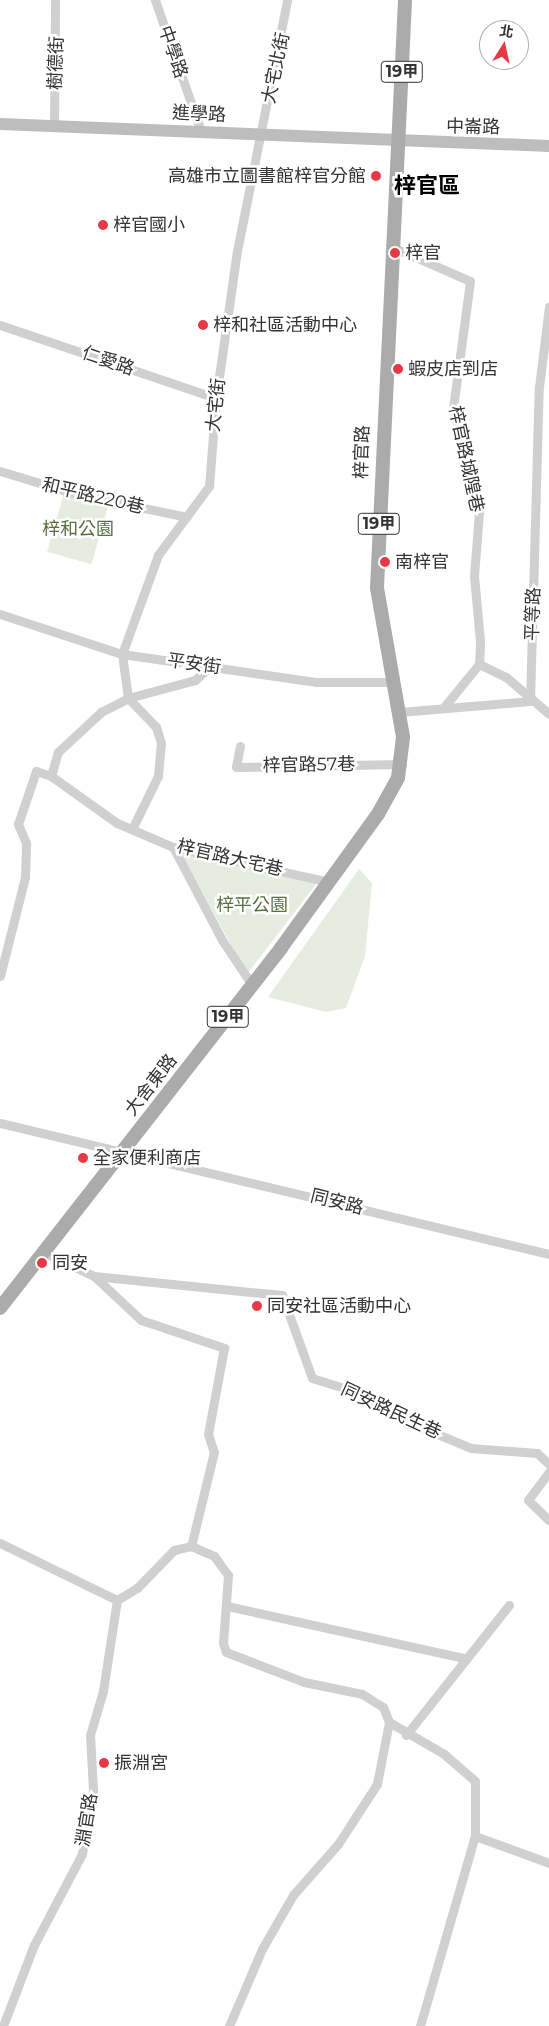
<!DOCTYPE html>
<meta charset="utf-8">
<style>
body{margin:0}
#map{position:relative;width:549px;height:2026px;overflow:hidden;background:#fff;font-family:Montserrat,"Noto Sans TC",sans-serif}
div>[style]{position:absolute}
.green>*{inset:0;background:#e6ecdf;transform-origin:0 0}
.street>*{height:9px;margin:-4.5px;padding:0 4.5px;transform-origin:4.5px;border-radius:4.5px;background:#d0d0d0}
.secondary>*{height:12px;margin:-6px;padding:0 6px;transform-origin:6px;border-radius:6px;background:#bdbdbd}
.primary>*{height:14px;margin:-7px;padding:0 7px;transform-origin:7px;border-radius:7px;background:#ababab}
.dots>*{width:14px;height:14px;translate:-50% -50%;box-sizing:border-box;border:2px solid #fff;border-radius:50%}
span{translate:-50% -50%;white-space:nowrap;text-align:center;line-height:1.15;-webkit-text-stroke:5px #fff;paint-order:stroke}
.shield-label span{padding:1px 4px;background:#fff;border:1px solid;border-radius:4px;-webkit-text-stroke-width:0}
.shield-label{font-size:16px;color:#333;font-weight:700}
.street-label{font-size:18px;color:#333}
.poi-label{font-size:18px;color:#333}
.right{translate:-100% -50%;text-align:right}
.left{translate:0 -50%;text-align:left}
.park-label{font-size:18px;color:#56703f}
.district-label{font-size:22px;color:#000;font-weight:700}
.north{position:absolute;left:479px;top:20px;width:50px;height:50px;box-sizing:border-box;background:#fff;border:1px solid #adadad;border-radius:50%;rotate:10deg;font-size:14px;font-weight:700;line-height:20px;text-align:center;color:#333}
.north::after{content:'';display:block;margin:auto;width:18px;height:22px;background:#e63946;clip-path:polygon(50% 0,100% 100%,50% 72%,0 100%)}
</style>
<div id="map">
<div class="green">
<div style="left:64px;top:493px;width:46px;height:61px;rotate:16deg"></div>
<div style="clip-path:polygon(180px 851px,317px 883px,247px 974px)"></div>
<div style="clip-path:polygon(359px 869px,372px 883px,365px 956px,346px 1008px,326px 1012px,268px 997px)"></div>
</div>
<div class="street">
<div style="left:155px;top:0;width:139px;rotate:70.7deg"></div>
<div style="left:54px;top:126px;width:126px;rotate:-89.5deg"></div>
<div style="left:390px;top:246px;width:87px;rotate:23.6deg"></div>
<div style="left:470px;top:281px;width:128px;rotate:97.6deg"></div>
<div style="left:453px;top:408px;width:107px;rotate:76deg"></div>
<div style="left:479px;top:512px;width:64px;rotate:94.5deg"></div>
<div style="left:474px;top:576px;width:65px;rotate:84.7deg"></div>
<div style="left:480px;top:641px;width:23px;rotate:92deg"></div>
<div style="left:479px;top:664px;width:55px;rotate:129.1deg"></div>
<div style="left:0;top:325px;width:228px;rotate:18.7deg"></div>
<div style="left:0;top:471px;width:79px;rotate:16.8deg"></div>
<div style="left:76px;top:494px;width:113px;rotate:11.7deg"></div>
<div style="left:0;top:614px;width:128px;rotate:18.2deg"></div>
<div style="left:122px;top:654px;width:197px;rotate:8.2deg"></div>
<div style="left:317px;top:682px;width:77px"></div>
<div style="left:479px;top:664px;width:30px;rotate:26deg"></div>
<div style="left:506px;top:677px;width:57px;rotate:40.7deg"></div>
<div style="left:400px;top:712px;width:130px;rotate:-4.8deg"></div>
<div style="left:530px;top:701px;width:314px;rotate:-88.4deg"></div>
<div style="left:539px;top:387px;width:81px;rotate:-82.9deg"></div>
<div style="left:240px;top:746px;width:21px;rotate:101deg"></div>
<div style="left:236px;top:767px;width:166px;rotate:-1deg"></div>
<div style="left:51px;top:776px;width:25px;rotate:-74deg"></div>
<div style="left:58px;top:752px;width:59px;rotate:-42.9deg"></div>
<div style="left:101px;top:712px;width:30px;rotate:-27deg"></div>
<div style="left:128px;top:698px;width:69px;rotate:-15deg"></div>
<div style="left:195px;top:680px;width:21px;rotate:-41deg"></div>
<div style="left:133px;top:827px;width:57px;rotate:-63.9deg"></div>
<div style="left:158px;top:776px;width:33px;rotate:-85deg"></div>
<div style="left:161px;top:743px;width:17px;rotate:-107deg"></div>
<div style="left:156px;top:727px;width:40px;rotate:-134deg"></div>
<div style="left:128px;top:698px;width:44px;rotate:-97.8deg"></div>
<div style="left:122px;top:654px;width:105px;rotate:-70deg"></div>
<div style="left:158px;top:555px;width:86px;rotate:-53.5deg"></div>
<div style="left:209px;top:486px;width:88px;rotate:-85.5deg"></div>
<div style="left:216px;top:398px;width:148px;rotate:-81.9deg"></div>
<div style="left:237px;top:251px;width:256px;rotate:-78.7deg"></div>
<div style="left:173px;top:847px;width:105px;rotate:62.2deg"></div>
<div style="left:222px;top:940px;width:54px;rotate:56.3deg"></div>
<div style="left:0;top:976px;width:102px;rotate:-75.8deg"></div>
<div style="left:25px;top:877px;width:34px;rotate:-88deg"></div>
<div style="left:26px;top:843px;width:21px;rotate:-113deg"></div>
<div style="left:18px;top:824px;width:56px;rotate:-71.2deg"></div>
<div style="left:36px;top:771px;width:16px;rotate:18deg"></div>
<div style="left:51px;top:776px;width:81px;rotate:35.5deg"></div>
<div style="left:117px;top:823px;width:61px;rotate:23.2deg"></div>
<div style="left:173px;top:847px;width:161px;rotate:12.6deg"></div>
<div style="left:0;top:1123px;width:564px;rotate:13.42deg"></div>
<div style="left:43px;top:1252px;width:56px;rotate:25.2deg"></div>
<div style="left:94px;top:1276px;width:189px;rotate:5.8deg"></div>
<div style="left:282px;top:1295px;width:88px;rotate:70.1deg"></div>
<div style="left:312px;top:1378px;width:47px;rotate:17.3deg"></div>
<div style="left:357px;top:1392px;width:64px;rotate:29.7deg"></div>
<div style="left:413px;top:1424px;width:63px;rotate:22.5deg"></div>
<div style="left:471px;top:1448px;width:66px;rotate:4.3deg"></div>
<div style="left:537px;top:1453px;width:16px;rotate:43deg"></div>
<div style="left:94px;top:1276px;width:64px;rotate:43.1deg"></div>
<div style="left:141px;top:1320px;width:88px;rotate:18.6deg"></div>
<div style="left:224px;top:1348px;width:87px;rotate:100.5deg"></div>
<div style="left:208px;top:1434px;width:19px;rotate:72deg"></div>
<div style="left:214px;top:1452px;width:97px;rotate:103.7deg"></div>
<div style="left:549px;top:1472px;width:35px;rotate:127deg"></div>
<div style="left:528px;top:1500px;width:29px;rotate:44deg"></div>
<div style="left:0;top:1543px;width:130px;rotate:26deg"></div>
<div style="left:117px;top:1600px;width:23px;rotate:-31deg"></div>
<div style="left:137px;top:1588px;width:53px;rotate:-45.8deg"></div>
<div style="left:174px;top:1550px;width:17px;rotate:-13deg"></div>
<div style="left:191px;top:1546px;width:25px;rotate:23deg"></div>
<div style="left:214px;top:1556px;width:24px;rotate:54deg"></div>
<div style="left:228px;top:1575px;width:68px;rotate:94.2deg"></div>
<div style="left:223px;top:1643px;width:9px;rotate:72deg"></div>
<div style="left:226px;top:1652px;width:84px;rotate:21deg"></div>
<div style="left:304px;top:1682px;width:59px;rotate:11.7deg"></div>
<div style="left:362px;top:1694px;width:25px;rotate:32deg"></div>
<div style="left:383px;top:1707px;width:16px;rotate:68deg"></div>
<div style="left:389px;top:1722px;width:63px;rotate:101deg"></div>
<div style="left:377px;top:1784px;width:72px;rotate:123deg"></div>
<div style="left:338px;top:1844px;width:68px;rotate:131.4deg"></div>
<div style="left:293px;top:1895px;width:62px;rotate:119.9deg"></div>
<div style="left:262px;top:1949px;width:84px;rotate:113.2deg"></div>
<div style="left:227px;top:1606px;width:243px;rotate:12.4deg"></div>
<div style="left:389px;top:1722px;width:64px;rotate:30.2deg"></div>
<div style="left:444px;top:1754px;width:41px;rotate:41.1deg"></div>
<div style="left:475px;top:1781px;width:55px;rotate:90deg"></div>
<div style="left:475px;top:1836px;width:79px;rotate:20deg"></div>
<div style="left:406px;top:1735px;width:166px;rotate:-51.6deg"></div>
<div style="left:3px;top:2026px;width:87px;rotate:-69.1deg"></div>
<div style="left:34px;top:1945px;width:103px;rotate:-62.2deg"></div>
<div style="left:82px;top:1854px;width:65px;rotate:-80.2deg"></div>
<div style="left:93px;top:1790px;width:55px;rotate:-93.1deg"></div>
<div style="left:90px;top:1735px;width:46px;rotate:-73.5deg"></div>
<div style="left:103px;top:1691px;width:92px;rotate:-81.3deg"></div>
<div style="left:420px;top:2026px;width:198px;rotate:-73.9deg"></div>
</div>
<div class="secondary">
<div style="left:0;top:124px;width:549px;rotate:2.29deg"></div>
</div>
<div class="primary">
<div style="left:0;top:1308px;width:457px;rotate:-52deg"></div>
<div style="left:281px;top:948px;width:165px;rotate:-54.1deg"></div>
<div style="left:378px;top:814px;width:41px;rotate:-60.9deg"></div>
<div style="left:398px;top:778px;width:41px;rotate:-83deg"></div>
<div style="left:403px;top:737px;width:151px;rotate:-99.9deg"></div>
<div style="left:377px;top:588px;width:589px;rotate:-87.27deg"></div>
</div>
<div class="dots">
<div style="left:376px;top:176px;background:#e63946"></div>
<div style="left:103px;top:225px;background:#e63946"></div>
<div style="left:395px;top:253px;background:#e63946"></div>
<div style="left:203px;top:325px;background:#e63946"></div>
<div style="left:398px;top:369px;background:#e63946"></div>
<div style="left:385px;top:562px;background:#e63946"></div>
<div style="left:83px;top:1158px;background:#e63946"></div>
<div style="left:42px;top:1263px;background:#e63946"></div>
<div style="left:257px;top:1306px;background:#e63946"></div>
<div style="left:104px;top:1763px;background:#e63946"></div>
</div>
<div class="shield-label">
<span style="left:402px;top:72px">19甲</span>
<span style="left:379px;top:524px">19甲</span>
<span style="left:228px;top:1017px">19甲</span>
</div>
<div class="street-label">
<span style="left:173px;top:52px;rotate:71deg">中學路</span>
<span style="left:56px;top:63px;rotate:-88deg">樹德街</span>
<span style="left:276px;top:68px;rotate:-78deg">大宅北街</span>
<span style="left:199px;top:114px;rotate:3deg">進學路</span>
<span style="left:473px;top:127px;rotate:1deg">中崙路</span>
<span style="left:108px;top:361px;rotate:19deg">仁愛路</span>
<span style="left:216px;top:405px;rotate:-84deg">大宅街</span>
<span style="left:362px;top:452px;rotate:-88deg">梓官路</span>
<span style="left:466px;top:459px;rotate:78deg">梓官路城隍巷</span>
<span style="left:93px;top:496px;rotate:13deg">和平路220巷</span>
<span style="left:533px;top:614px;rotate:-88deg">平等路</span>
<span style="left:194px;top:664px;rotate:8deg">平安街</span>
<span style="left:309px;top:765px;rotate:-1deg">梓官路57巷</span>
<span style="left:230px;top:858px;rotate:13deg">梓官路大宅巷</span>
<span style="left:151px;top:1085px;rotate:-52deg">大舍東路</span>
<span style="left:337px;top:1202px;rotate:14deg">同安路</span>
<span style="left:391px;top:1411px;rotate:25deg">同安路民生巷</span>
<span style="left:87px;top:1820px;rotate:-81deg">淵官路</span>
</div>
<div class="poi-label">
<span class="right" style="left:366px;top:176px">高雄市立圖書館梓官分館</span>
<span class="left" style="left:113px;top:225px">梓官國小</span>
<span class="left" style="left:405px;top:253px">梓官</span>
<span class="left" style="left:213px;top:325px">梓和社區活動中心</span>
<span class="left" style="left:408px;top:369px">蝦皮店到店</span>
<span class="left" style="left:395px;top:562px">南梓官</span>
<span class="left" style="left:93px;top:1158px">全家便利商店</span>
<span class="left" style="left:52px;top:1263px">同安</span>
<span class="left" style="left:267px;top:1306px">同安社區活動中心</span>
<span class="left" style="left:114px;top:1763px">振淵宮</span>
</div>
<div class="park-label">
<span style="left:78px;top:529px">梓和公園</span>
<span style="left:252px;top:905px">梓平公園</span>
</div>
<div class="district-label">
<span style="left:427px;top:186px">梓官區</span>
</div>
<div class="north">北</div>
</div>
